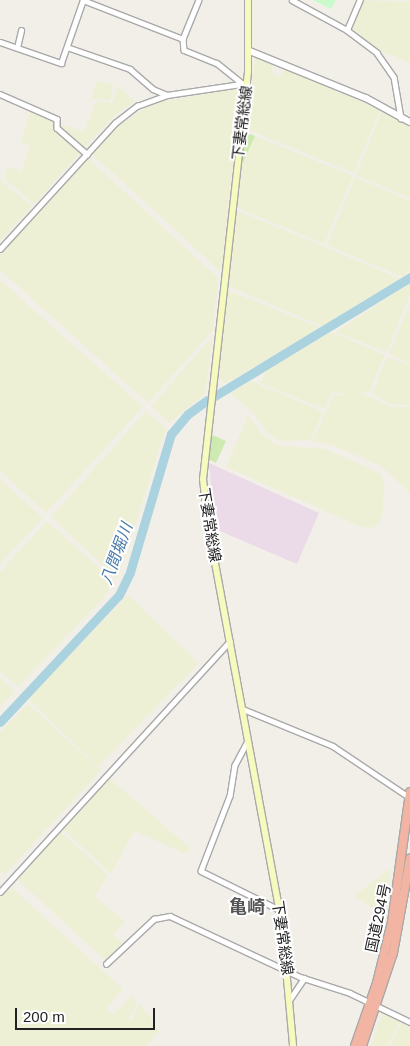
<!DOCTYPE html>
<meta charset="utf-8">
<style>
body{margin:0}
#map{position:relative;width:410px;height:1046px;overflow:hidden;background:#f2efe9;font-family:Helvetica,"Noto Sans JP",sans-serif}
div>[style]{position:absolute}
.industrial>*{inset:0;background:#ebdbe8}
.farmland>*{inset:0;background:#eef0d5;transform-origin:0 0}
.grass>*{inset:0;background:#cdebb0}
.park>*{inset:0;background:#c8facc}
.stream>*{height:1px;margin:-0.5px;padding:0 0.5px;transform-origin:0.5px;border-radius:0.5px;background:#aad3df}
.river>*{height:9px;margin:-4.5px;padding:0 4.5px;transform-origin:4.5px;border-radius:4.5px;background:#aad3df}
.roads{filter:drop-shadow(1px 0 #a9a9a9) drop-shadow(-1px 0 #a9a9a9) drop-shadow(0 1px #a9a9a9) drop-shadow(0 -1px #a9a9a9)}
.minor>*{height:4.5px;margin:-2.25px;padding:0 2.25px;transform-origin:2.25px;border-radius:2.25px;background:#fff}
.tertiary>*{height:5.5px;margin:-2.75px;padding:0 2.75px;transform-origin:2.75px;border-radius:2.75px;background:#fff}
.secondary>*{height:6px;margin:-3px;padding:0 3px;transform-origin:3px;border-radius:3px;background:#f7fabf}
.trunk>*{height:8px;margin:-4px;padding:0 4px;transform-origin:4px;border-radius:4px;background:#f2b4a3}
span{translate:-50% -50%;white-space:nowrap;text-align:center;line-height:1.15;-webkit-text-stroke:4px #fff;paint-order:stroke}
.street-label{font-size:15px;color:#222}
.water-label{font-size:16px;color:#4a7aab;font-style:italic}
.quarter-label{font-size:18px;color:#555;font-weight:700}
.scale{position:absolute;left:15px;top:1008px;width:140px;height:22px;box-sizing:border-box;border:2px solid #222;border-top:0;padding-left:6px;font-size:15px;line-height:18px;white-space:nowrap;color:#222;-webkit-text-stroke:4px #fff;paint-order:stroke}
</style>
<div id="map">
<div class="industrial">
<div style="clip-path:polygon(209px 463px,319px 513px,297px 564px,215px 529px)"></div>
</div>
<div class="farmland">
<div style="clip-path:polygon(362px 0,410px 2px,410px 63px,381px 51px,350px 27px)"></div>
<div style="clip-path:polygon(255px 57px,273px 65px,272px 72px,279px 77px,285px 69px,380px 110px,354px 173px,246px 129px)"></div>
<div style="clip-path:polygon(97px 81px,113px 84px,110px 101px,94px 98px,89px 104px)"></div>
<div style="clip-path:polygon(118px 86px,135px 101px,114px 116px,83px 149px,60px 129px,59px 123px,84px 132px,96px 101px,112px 103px)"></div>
<div style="clip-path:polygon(241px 88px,222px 266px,221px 272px,92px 154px,117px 127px,153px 103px)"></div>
<div style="clip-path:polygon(28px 108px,54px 120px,54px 129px,81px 152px,34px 204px,4px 178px,8px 167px,21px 172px,30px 146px,21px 141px,30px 112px)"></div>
<div style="clip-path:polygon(382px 111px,410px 126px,410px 198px,356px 175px)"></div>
<div style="clip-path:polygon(255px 136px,353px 176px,324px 244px,236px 207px,242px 165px)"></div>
<div style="clip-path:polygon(88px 158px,218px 278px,213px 330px,148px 403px,0 270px,0 254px)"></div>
<div style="clip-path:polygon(355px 177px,410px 201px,410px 269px,403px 277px,327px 245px)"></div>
<div style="clip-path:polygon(0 180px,32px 206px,0 241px)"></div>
<div style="clip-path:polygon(236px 210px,386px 273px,400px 279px,322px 326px,228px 286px)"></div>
<div style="clip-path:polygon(0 280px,143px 407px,46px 513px,0 471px)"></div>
<div style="clip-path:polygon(410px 283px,410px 295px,387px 352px,336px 332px)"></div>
<div style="clip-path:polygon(227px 290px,318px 327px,318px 329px,225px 384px,217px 377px)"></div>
<div style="clip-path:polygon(410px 303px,410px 363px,389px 354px)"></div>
<div style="clip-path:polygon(331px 332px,385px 355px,369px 392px,348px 395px,332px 392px,325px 409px,260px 383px,267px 370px)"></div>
<div style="clip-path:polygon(213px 336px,205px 394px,169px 423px,151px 406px)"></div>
<div style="clip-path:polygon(387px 357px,410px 365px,410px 405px,391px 404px,372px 394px)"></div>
<div style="clip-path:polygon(251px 381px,323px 412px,310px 440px,280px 441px,269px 435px,253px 413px,231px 393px)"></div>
<div style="clip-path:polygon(364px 394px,392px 407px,410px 407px,410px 493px,381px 466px,332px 445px,312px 441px,334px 395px)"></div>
<div style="clip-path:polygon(146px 411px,166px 428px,118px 579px,51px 517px)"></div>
<div style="clip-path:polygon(248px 415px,262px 434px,276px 445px,325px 449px,380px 473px,384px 483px,383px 513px,379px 524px,371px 528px,359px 526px,226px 467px)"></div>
<div style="clip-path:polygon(0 479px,43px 518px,0 564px)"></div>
<div style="clip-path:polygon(47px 521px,115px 582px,105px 596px,18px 687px,0 671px,0 572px)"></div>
<div style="left:128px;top:595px;width:98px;height:144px;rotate:44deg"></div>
<div style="clip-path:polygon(0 677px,15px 691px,0 707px)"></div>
<div style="clip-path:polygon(28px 704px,101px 770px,4px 875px,0 871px,0 732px)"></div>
<div style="clip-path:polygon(108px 777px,190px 848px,186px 854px,134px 831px,111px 874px,62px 828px)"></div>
<div style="clip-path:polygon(60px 831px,108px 875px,95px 896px,125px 922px,113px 935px,124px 944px,106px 961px,17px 879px)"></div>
<div style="clip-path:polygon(388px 870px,391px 870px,384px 916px,354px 896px)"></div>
<div style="clip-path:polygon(8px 888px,12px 888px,123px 989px,107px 1007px,108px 1012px,113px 1015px,131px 996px,137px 1002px,128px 1021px,131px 1022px,139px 1004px,150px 1015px,151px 1022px,159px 1031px,147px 1046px,0 1046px,0 897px)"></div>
<div style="clip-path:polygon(383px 1011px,400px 1021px,387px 1046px,371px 1046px)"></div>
<div style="clip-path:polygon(402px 1021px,410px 1025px,410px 1046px,390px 1046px)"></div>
</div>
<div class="grass">
<div style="clip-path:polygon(246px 132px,255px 136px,242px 165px,244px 142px)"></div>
<div style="clip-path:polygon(210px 434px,226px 441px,216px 463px,208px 459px)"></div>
</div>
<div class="park">
<div style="clip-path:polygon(313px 0,336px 0,331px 9px)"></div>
</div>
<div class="stream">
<div style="left:181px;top:36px;width:39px;rotate:-67deg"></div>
<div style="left:185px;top:53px;width:42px;rotate:24.1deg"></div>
<div style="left:240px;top:102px;width:14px;rotate:-82deg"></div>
</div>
<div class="river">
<div style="left:213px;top:397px;width:231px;rotate:-31.3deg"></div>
<div style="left:0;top:722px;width:174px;rotate:-46.9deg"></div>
<div style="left:119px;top:595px;width:25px;rotate:-64deg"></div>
<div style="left:130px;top:572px;width:144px;rotate:-73.5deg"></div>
<div style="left:171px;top:434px;width:26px;rotate:-50deg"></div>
<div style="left:188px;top:414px;width:24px;rotate:-36deg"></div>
</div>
<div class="roads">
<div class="minor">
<div style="left:199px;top:0;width:42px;rotate:112.3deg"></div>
<div style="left:183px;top:39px;width:11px;rotate:85deg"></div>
<div style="left:184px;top:50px;width:35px;rotate:22deg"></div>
<div style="left:217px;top:63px;width:33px;rotate:39deg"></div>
<div style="left:292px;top:0;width:63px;rotate:28.6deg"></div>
<div style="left:347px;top:30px;width:38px;rotate:37deg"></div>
<div style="left:377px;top:53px;width:29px;rotate:55deg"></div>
<div style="left:394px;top:77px;width:42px;rotate:80.3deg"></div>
<div style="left:347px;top:30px;width:33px;rotate:-67deg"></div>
<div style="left:0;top:42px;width:65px;rotate:19deg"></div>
<div style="left:61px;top:63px;width:67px;rotate:-70.8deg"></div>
<div style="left:83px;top:0;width:107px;rotate:21.3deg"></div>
<div style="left:67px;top:47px;width:67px;rotate:19.2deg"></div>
<div style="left:130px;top:69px;width:30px;rotate:41deg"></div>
<div style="left:153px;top:89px;width:15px;rotate:23deg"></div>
<div style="left:17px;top:48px;width:18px;rotate:-77deg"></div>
<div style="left:0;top:94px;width:62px;rotate:23.7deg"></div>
<div style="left:57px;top:119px;width:9px;rotate:90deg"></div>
<div style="left:57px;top:128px;width:40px;rotate:41deg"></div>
<div style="left:0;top:249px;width:171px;rotate:-47.6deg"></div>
<div style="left:115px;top:123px;width:28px;rotate:-38deg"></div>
<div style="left:137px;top:106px;width:32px;rotate:-20deg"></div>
<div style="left:167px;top:95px;width:81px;rotate:-8.5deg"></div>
<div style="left:243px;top:709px;width:97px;rotate:22.3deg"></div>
<div style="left:333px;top:746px;width:92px;rotate:33.9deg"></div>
<div style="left:248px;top:741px;width:27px;rotate:118deg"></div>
<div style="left:235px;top:765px;width:31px;rotate:99deg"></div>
<div style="left:230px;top:796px;width:80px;rotate:111.1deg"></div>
<div style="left:201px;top:871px;width:88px;rotate:26.3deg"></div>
<div style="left:0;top:892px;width:340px;rotate:-47.5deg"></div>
<div style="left:106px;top:964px;width:66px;rotate:-43.2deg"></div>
<div style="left:154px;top:919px;width:16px;rotate:-11deg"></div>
<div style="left:170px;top:916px;width:144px;rotate:25.1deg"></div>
<div style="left:300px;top:977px;width:52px;rotate:17.7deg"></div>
<div style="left:350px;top:993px;width:67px;rotate:25.8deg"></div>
<div style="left:290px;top:999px;width:25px;rotate:-56deg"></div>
</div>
<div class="tertiary">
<div style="left:250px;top:51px;width:125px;rotate:22.1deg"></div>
<div style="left:366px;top:98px;width:50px;rotate:28.6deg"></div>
</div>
<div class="secondary">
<div style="left:248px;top:0;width:72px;rotate:90deg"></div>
<div style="left:248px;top:72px;width:409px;rotate:96.3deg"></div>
<div style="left:203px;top:479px;width:46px;rotate:83.8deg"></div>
<div style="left:208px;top:525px;width:406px;rotate:79.5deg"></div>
<div style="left:282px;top:924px;width:122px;rotate:84.8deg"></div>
</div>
<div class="trunk">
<div style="left:355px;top:1046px;width:67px;rotate:-70.8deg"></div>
<div style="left:377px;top:983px;width:63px;rotate:-76.2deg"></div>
<div style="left:392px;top:922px;width:131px;rotate:-82.1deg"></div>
<div style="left:362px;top:1046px;width:98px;rotate:-71.6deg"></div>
<div style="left:393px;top:953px;width:96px;rotate:-79.7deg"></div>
</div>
</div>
<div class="street-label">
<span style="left:242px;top:123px;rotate:-83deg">下妻常総線</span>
<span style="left:210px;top:525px;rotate:81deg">下妻常総線</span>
<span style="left:378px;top:918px;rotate:-78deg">国道294号</span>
<span style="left:283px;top:938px;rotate:82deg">下妻常総線</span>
</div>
<div class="water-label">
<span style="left:117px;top:554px;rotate:-70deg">八間堀川</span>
</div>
<div class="quarter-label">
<span style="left:247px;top:907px">亀崎</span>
</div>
<div class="scale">200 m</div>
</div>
